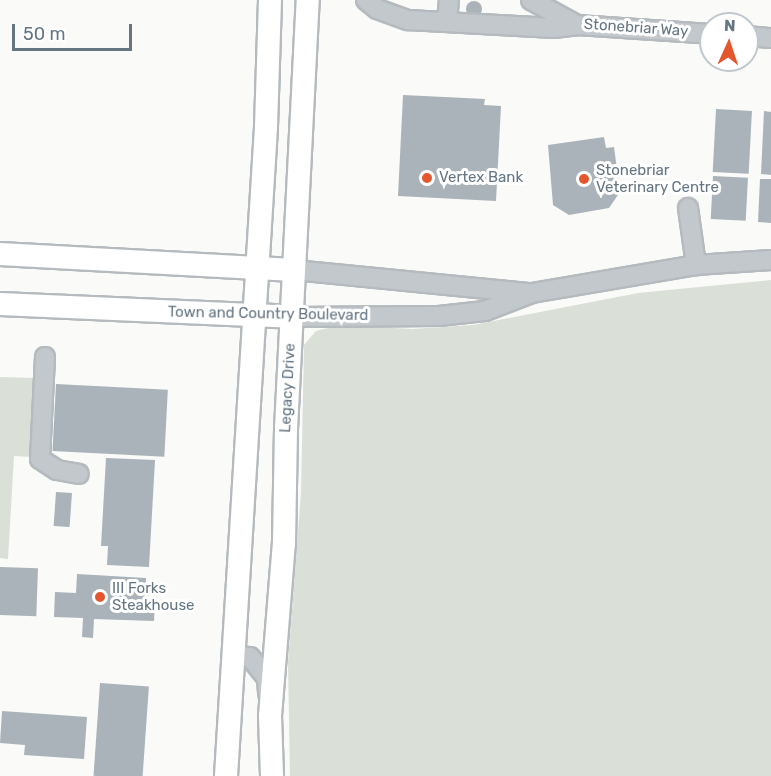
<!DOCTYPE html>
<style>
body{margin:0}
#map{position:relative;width:771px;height:776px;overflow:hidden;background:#fafaf8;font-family:Rubik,sans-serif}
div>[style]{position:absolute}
.green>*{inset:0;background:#dadfd7}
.building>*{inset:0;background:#aab3b9;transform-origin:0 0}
.round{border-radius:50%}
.roads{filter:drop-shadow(2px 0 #b5babe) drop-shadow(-2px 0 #b5babe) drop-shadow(0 2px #b5babe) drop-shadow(0 -2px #b5babe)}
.minor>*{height:18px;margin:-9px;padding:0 9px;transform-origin:9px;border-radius:9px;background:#c3c8cc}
.major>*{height:22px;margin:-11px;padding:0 11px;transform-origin:11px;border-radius:11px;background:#fff}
.dots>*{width:16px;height:16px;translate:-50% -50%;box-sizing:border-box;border:3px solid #fff;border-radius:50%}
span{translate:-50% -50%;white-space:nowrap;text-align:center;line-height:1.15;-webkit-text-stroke:6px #fff;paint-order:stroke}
.street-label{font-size:15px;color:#657683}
.poi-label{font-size:15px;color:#657683}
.left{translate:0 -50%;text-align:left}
.north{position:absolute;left:699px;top:12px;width:60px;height:60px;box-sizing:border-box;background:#fff;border:2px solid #c1c8cd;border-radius:50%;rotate:3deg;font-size:16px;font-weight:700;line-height:24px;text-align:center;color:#657683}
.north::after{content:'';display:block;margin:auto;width:21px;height:27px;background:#e4572e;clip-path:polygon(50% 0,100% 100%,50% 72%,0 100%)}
.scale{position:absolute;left:12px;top:24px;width:120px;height:27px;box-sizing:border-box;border:3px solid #657683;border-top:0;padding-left:8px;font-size:18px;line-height:21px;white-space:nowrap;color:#657683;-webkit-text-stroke:4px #fff;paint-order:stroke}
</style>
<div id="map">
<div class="green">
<div style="clip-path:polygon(771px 280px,771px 776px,290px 776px,288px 662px,301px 493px,304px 345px,316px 331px,340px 325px,412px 329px,473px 325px,638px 293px)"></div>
<div style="clip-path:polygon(0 377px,36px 378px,33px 457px,14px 456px,8px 559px,0 558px)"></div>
</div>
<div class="building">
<div class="round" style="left:466px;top:1px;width:16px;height:16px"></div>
<div style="clip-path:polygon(403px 95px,485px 99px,484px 105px,501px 106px,496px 201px,398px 196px)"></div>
<div style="left:716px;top:109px;width:36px;height:63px;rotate:3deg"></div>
<div style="clip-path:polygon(764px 111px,771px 112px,771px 175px,761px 174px)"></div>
<div style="clip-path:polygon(604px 137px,606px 148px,614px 147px,620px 192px,609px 208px,569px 215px,553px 205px,548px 145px)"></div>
<div style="left:713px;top:176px;width:35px;height:43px;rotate:3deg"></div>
<div style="clip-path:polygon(760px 179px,771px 179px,771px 223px,758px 222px)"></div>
<div style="left:56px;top:384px;width:112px;height:67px;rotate:3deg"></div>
<div style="clip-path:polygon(106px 458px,155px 460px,149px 567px,107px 565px,108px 546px,101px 546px)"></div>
<div style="left:56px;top:492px;width:16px;height:34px;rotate:4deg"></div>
<div style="left:0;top:567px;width:38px;height:48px;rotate:2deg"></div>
<div style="clip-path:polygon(77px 574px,146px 578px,145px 600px,155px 601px,154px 621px,94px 619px,93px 638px,82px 637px,83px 618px,54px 617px,55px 592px,76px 593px)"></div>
<div style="left:100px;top:683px;width:49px;height:93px;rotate:4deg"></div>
<div style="clip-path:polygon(2px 711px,87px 717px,84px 759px,24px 755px,25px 745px,0 743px)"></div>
</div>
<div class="roads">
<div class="minor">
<div style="left:366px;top:0;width:14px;rotate:39deg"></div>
<div style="left:377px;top:9px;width:33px;rotate:20deg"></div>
<div style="left:408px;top:20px;width:146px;rotate:3.1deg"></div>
<div style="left:554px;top:28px;width:23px;rotate:-7deg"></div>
<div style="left:531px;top:0;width:52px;rotate:28.5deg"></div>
<div style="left:577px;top:25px;width:134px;rotate:3.8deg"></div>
<div style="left:447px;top:22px;width:22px;rotate:-85deg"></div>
<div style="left:747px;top:36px;width:24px;rotate:5deg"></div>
<div style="left:688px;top:208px;width:58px;rotate:82deg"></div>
<div style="left:294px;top:270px;width:235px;rotate:5.6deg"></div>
<div style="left:292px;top:317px;width:147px;rotate:-0.4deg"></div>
<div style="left:439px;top:316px;width:46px;rotate:-6.2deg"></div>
<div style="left:485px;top:311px;width:50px;rotate:-21deg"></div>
<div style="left:532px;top:293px;width:166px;rotate:-9.7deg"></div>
<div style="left:696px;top:265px;width:75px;rotate:-3.8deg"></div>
<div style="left:45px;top:357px;width:102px;rotate:92.8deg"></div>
<div style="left:40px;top:459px;width:20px;rotate:33deg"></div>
<div style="left:57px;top:470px;width:22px;rotate:10deg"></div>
<div style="left:233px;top:655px;width:17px;rotate:7deg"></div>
<div style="left:250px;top:657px;width:27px;rotate:51deg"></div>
<div style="left:267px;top:678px;width:16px;rotate:86deg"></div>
</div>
<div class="major">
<div style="left:0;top:254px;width:294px;rotate:3.1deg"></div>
<div style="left:0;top:304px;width:292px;rotate:2.5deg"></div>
<div style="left:226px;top:776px;width:650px;rotate:-86.47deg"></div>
<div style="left:266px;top:127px;width:127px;rotate:-88.2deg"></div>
<div style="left:272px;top:776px;width:60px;rotate:-91.9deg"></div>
<div style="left:270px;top:716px;width:174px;rotate:-85.4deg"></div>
<div style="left:284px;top:543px;width:114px;rotate:-89deg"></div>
<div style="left:286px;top:429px;width:430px;rotate:-87.1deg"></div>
</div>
</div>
<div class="dots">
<div style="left:427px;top:178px;background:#e4572e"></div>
<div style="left:584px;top:179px;background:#e4572e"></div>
<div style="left:100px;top:597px;background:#e4572e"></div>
</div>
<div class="street-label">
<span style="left:636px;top:28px;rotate:4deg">Stonebriar Way</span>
<span style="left:268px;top:314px;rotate:1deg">Town and Country Boulevard</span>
<span style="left:288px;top:388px;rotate:-87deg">Legacy Drive</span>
</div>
<div class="poi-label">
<span class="left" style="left:596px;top:179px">Stonebriar<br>Veterinary Centre</span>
<span class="left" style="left:439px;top:178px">Vertex Bank</span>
<span class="left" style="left:112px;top:597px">III Forks<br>Steakhouse</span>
</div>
<div class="north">N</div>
<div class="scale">50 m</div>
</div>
